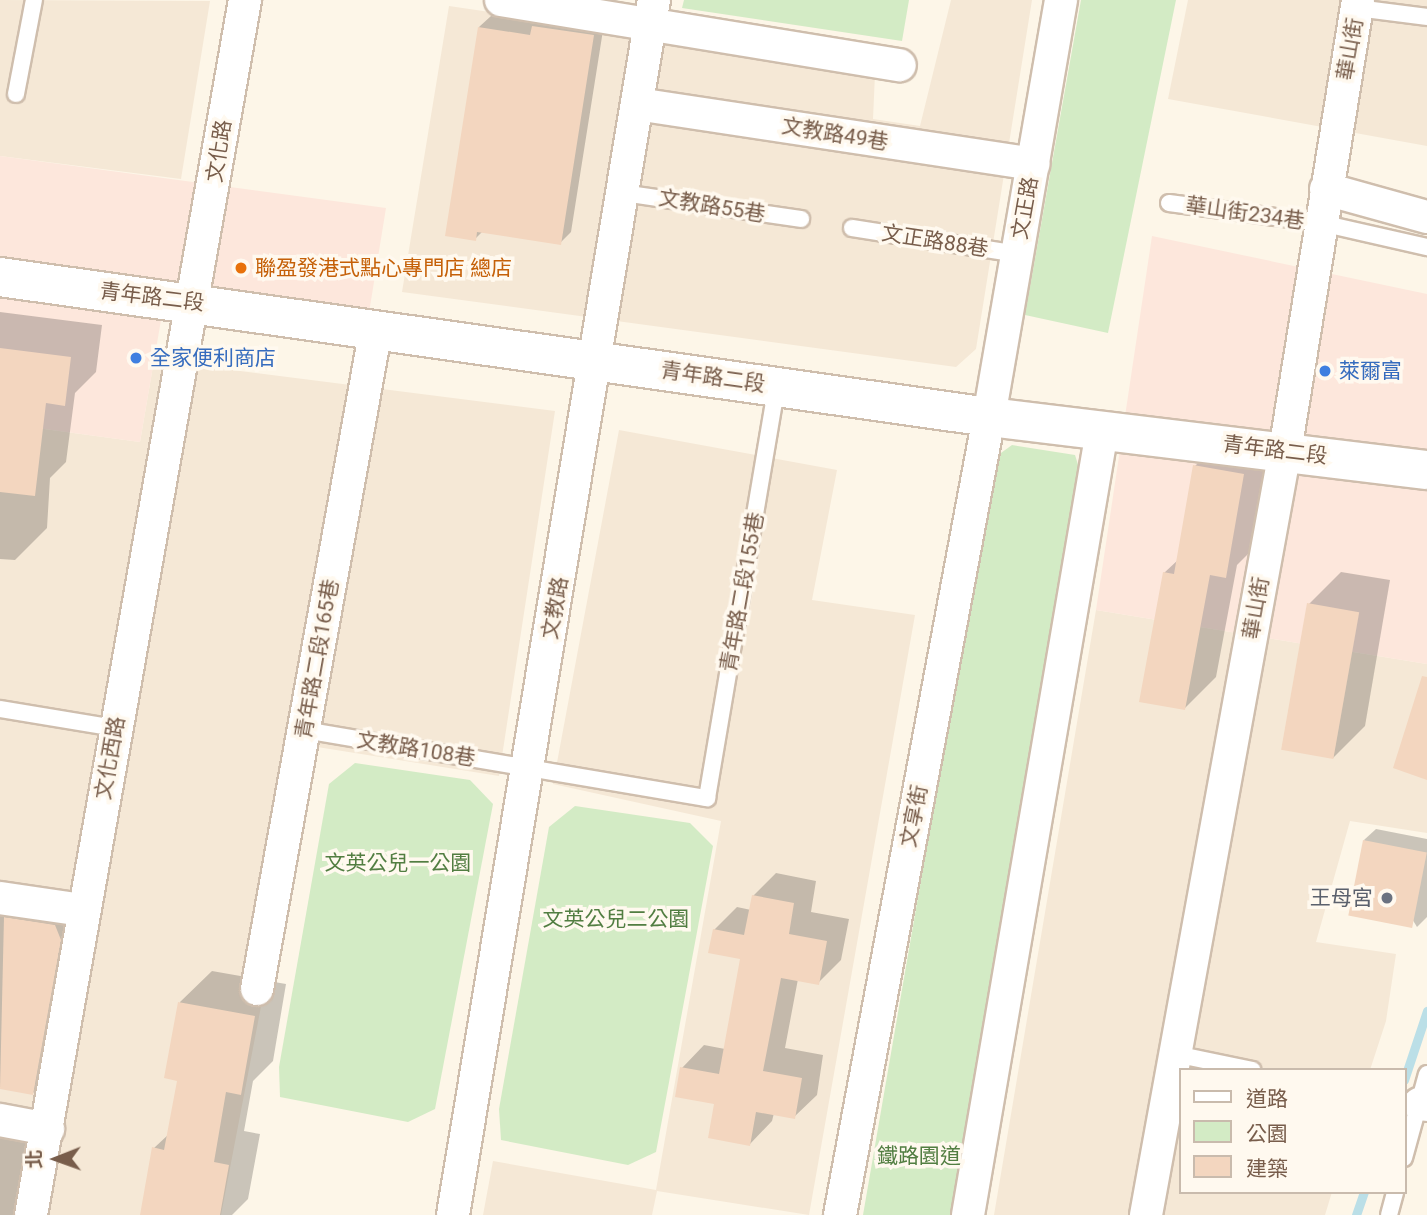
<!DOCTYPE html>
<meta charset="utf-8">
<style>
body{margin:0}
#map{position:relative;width:1427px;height:1215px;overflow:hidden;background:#fdf6e8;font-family:Roboto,"Noto Sans TC",sans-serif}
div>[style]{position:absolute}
.residential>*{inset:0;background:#f5e8d6}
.commercial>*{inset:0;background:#fde7dc}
.green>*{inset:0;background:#d3ebc5}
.shadow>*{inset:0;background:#0003}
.stream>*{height:9px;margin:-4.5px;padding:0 4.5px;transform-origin:4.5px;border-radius:4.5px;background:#bbdfe7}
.building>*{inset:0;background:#f3d6bf;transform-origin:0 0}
.roads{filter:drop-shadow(2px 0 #cfbead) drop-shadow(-2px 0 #cfbead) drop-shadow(0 2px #cfbead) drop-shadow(0 -2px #cfbead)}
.service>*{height:16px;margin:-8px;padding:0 8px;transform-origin:8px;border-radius:8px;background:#fff}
.minor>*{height:32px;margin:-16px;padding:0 16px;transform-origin:16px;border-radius:16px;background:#fff}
.tertiary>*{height:38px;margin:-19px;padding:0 19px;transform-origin:19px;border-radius:19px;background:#fff}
.dots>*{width:19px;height:19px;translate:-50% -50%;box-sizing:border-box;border:4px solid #fff9ef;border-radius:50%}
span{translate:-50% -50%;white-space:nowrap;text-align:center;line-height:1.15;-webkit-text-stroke:7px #fff9ef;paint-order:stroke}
.street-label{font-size:21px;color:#785d4b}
.food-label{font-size:21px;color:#c56008}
.left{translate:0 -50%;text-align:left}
.shop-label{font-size:21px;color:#366cbe}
.park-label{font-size:21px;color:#527e42}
.worship-label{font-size:21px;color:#5b616d}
.right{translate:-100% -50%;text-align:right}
.legend{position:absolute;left:1179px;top:1068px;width:228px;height:126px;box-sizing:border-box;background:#fff9ef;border:2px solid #c9bbad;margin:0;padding:9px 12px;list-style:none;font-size:21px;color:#785d4b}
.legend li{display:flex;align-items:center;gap:14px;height:35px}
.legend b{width:35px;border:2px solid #c9bbad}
.north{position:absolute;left:21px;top:1124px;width:70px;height:70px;-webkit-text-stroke:5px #fff9ef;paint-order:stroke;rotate:269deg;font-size:19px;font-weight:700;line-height:28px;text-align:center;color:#785d4b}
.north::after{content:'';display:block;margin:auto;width:24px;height:32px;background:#785d4b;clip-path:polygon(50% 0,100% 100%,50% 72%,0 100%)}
</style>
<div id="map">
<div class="residential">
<div style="clip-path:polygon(0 0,210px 1px,181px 179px,0 156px)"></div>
<div style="clip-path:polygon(951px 0,1032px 0,976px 349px,956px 367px,402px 292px,449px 6px,695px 42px,875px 74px,873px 119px,920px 126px)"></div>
<div style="clip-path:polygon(1188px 0,1427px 0,1427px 146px,1168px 99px)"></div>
<div style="clip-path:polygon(154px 360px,555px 411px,499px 776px,311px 746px,221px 1215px,0 1215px,0 423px,140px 442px)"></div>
<div style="clip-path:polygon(619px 430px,837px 470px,812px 600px,915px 615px,809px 1215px,657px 1191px,652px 1215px,483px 1215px,493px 1161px,656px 1190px,721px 821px,553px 784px)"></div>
<div style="clip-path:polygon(1096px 610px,1427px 664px,1427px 833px,1350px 821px,1316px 942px,1396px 954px,1386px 1021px,1370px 1070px,1180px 1070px,1180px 1192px,1332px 1192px,1325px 1215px,994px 1215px)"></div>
</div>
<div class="commercial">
<div style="clip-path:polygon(0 156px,386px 208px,368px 319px,166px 291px,140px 442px,0 423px)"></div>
<div style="clip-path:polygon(1152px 236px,1427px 294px,1427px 664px,1096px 610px)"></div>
</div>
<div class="green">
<div style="clip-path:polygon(684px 0,909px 0,902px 41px,682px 8px)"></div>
<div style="clip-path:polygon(1081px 0,1176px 0,1108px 333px,1025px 315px)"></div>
<div style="clip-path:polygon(1012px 445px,1075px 455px,1081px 474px,956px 1215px,863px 1215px,994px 458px)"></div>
<div style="clip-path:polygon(355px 763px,470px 780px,493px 804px,435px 1109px,408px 1122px,280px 1097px,279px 1067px,329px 784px)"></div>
<div style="clip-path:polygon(575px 806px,690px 823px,713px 846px,656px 1152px,628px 1165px,501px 1140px,499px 1109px,549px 827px)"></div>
</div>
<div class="shadow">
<div style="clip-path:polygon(545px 15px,604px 24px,571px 232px,560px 243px,483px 231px,475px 239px,479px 27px,491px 16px,537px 23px)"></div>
<div style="clip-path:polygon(0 312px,102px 325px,96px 372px,75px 393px,66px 462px,50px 478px,47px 528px,15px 560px,0 559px)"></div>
<div style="clip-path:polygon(1227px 434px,1275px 443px,1258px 544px,1237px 565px,1216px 677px,1184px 709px,1164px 573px,1179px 559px,1195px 466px)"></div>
<div style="clip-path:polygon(1341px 572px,1390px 580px,1365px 726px,1333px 758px,1309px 604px)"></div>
<div style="clip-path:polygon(1376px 829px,1427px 839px,1427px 917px,1417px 927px,1364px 840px)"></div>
<div style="clip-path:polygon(776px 873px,816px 881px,811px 912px,849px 919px,841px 960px,818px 983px,798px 979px,785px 1048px,823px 1055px,817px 1095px,794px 1117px,774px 1113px,772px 1121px,750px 1144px,682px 1068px,704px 1045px,725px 1049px,742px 958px,714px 930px,737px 907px,751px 910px,753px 896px)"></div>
<div style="clip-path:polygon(0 882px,87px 893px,65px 1062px,33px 1093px,0 1087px)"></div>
<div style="clip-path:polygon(212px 971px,286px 984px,273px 1061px,253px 1081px,244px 1131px,260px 1134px,248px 1199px,232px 1215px,142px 1215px,154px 1148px,169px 1134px,179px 1080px,180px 1002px)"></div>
<div style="clip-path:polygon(0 1138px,30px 1144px,16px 1215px,0 1215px)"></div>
</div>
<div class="stream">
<div style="left:1404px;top:1080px;width:73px;rotate:-71.6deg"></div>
<div style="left:1356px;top:1215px;width:24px;rotate:-71deg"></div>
</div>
<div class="building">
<div style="clip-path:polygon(532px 26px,594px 35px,561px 245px,477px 232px,476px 241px,445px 236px,478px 27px,530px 35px)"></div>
<div style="clip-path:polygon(0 348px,71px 357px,65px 406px,46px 403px,35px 496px,0 492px)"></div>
<div style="clip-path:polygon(1193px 465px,1244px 474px,1226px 578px,1210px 575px,1185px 710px,1139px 702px,1163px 572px,1174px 574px)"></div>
<div style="left:1307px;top:603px;width:53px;height:149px;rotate:10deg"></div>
<div style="clip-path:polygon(1422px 676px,1427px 677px,1427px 780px,1393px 768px)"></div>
<div style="left:1363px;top:840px;width:65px;height:77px;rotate:11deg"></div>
<div style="clip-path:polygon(752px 895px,794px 903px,789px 934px,827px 941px,819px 985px,781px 978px,763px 1071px,802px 1078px,795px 1119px,756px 1112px,750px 1146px,708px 1138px,714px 1104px,675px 1097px,680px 1067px,719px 1074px,740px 959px,708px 953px,713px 929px,744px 935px)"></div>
<div style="clip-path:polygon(4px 917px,55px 925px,61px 940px,33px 1095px,0 1089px)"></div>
<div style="clip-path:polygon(178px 1002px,255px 1016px,241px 1095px,226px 1092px,214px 1162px,229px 1165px,220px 1215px,140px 1215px,152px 1147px,164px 1150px,177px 1081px,164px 1078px)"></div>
</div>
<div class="roads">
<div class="service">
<div style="left:1357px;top:8px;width:71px;rotate:7.3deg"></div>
<div style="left:16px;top:94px;width:96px;rotate:-79.2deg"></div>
<div style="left:623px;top:193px;width:180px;rotate:8.3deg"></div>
<div style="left:1169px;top:203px;width:153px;rotate:7.5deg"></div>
<div style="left:1321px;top:223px;width:109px;rotate:12.8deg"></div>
<div style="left:852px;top:228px;width:168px;rotate:8.9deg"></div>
<div style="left:0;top:709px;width:117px;rotate:9.4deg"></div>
<div style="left:304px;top:730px;width:409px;rotate:9.6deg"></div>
<div style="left:707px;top:798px;width:418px;rotate:-80.4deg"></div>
<div style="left:1175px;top:1054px;width:79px;rotate:11.7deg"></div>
<div style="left:1404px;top:1158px;width:87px;rotate:-74.7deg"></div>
<div style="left:1389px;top:1215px;width:24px;rotate:-75deg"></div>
</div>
<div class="minor">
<div style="left:501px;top:0;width:404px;rotate:9.3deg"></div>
<div style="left:637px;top:104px;width:401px;rotate:8.6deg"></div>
<div style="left:1326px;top:189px;width:105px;rotate:15.5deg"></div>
<div style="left:0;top:898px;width:83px;rotate:8.3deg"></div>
<div style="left:257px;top:989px;width:672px;rotate:-79.79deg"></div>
<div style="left:1419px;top:1104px;width:8px;rotate:7deg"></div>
<div style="left:0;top:1120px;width:49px;rotate:10.6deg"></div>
<div style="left:31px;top:1215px;width:1234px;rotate:-80.01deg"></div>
<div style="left:453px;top:1215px;width:1232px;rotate:-80.61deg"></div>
<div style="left:840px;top:1215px;width:812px;rotate:-79.42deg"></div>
<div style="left:989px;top:417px;width:423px;rotate:-80.2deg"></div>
<div style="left:968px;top:1215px;width:795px;rotate:-80.3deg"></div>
<div style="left:1146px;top:1215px;width:777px;rotate:-79.69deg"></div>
<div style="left:1285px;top:451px;width:457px;rotate:-80.8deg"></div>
</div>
<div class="tertiary">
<div style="left:0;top:277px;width:999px;rotate:8.06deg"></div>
<div style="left:989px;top:417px;width:441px;rotate:6.9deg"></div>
</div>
</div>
<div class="dots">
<div style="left:241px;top:268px;background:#e8710a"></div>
<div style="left:136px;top:358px;background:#3f7fe0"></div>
<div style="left:1325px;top:371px;background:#3f7fe0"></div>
<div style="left:1387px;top:898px;background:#6b7280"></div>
</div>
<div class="street-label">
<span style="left:1350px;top:49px;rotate:-80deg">華山街</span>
<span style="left:835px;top:134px;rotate:9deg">文教路49巷</span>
<span style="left:219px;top:151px;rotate:-81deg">文化路</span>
<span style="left:712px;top:206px;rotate:9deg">文教路55巷</span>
<span style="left:1025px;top:208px;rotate:-80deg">文正路</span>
<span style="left:1245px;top:213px;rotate:8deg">華山街234巷</span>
<span style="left:935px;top:241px;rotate:9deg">文正路88巷</span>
<span style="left:152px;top:297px;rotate:7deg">青年路二段</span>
<span style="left:713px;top:377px;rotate:8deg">青年路二段</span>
<span style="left:1275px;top:450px;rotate:7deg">青年路二段</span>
<span style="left:742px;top:592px;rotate:-80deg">青年路二段155巷</span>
<span style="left:555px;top:608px;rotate:-80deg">文教路</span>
<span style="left:1256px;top:608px;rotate:-80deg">華山街</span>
<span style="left:317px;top:659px;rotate:-80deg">青年路二段165巷</span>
<span style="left:416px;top:749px;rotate:9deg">文教路108巷</span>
<span style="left:110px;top:758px;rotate:-80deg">文化西路</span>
<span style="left:914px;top:816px;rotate:-79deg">文享街</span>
</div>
<div class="food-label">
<span class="left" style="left:255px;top:268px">聯盈發港式點心專門店 總店</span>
</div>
<div class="shop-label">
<span class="left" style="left:150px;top:358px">全家便利商店</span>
<span class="left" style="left:1339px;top:371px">萊爾富</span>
</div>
<div class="park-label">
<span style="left:398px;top:863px">文英公兒一公園</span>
<span style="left:616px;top:919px">文英公兒二公園</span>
<span style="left:919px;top:1156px">鐵路園道</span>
</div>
<div class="worship-label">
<span class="right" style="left:1373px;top:898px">王母宮</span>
</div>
<ul class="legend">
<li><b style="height:9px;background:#fff"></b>道路</li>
<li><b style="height:19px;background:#d3ebc5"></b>公園</li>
<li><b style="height:19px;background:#f3d6bf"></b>建築</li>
</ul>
<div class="north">北</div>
</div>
